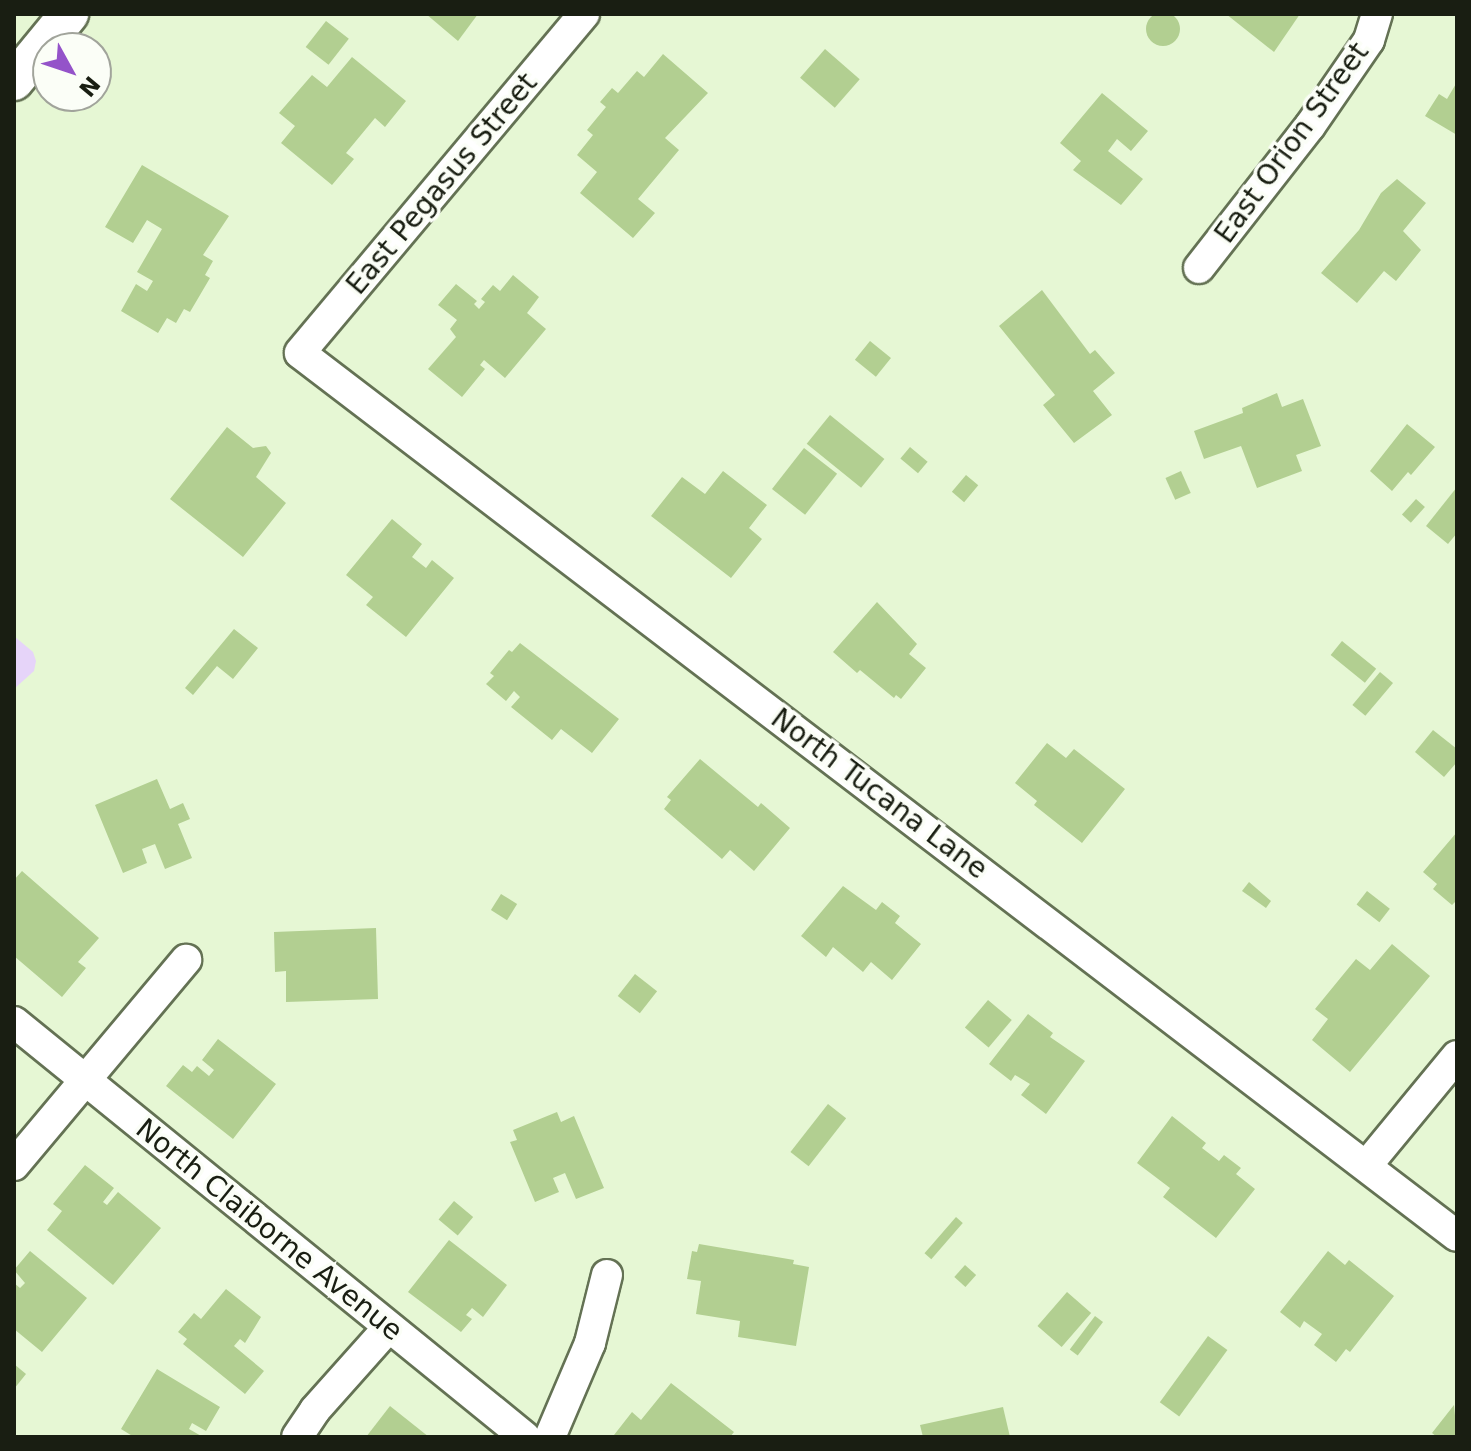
<!DOCTYPE html>
<style>
body{margin:0}
#map{position:relative;width:1471px;height:1451px;overflow:hidden;background:#e6f7d4;font-family:"DejaVu Sans",sans-serif}
div>[style]{position:absolute}
.green>*{inset:0;background:#e6d4f9}
.building>*{inset:0;background:#b2cf91;transform-origin:0 0}
.round{border-radius:50%}
.roads{filter:drop-shadow(2px 0 #647254) drop-shadow(-2px 0 #647254) drop-shadow(0 2px #647254) drop-shadow(0 -2px #647254)}
.minor>*{height:30px;margin:-15px;padding:0 15px;transform-origin:15px;border-radius:15px;background:#fff}
.major>*{height:38px;margin:-19px;padding:0 19px;transform-origin:19px;border-radius:19px;background:#fff}
span{translate:-50% -50%;white-space:nowrap;text-align:center;line-height:1.15;-webkit-text-stroke:7px #fbfef7;paint-order:stroke}
.street-label{font-size:28px;color:#191e12}
.frame{position:absolute;inset:0;border:16px solid #191e12;pointer-events:none}
.north{position:absolute;left:32px;top:32px;width:80px;height:80px;box-sizing:border-box;background:#fbfef7;border:2px solid #a1a49b;border-radius:50%;rotate:130deg;font-size:22px;font-weight:700;line-height:32px;text-align:center;color:#191e12}
.north::after{content:'';display:block;margin:auto;width:28px;height:36px;background:#9453c9;clip-path:polygon(50% 0,100% 100%,50% 72%,0 100%)}
</style>
<div id="map">
<div class="green">
<div style="clip-path:polygon(14px 636px,33px 652px,36px 661px,34px 671px,14px 689px)"></div>
</div>
<div class="building">
<div class="round" style="left:1146px;top:12px;width:34px;height:34px"></div>
<div style="clip-path:polygon(426px 14px,478px 14px,458px 41px)"></div>
<div style="clip-path:polygon(1226px 14px,1300px 14px,1274px 52px)"></div>
<div style="left:326px;top:21px;width:29px;height:33px;rotate:38deg"></div>
<div style="left:825px;top:49px;width:46px;height:38px;rotate:41deg"></div>
<div style="clip-path:polygon(663px 54px,708px 93px,665px 138px,679px 150px,638px 199px,655px 213px,633px 238px,580px 193px,597px 172px,577px 155px,593px 135px,587px 130px,606px 107px,600px 102px,612px 88px,618px 93px,637px 71px,644px 77px)"></div>
<div style="clip-path:polygon(352px 57px,406px 101px,385px 127px,375px 118px,346px 153px,354px 159px,332px 185px,281px 143px,295px 126px,279px 113px,312px 75px,327px 87px)"></div>
<div style="clip-path:polygon(1457px 82px,1457px 135px,1425px 116px,1439px 94px,1447px 99px)"></div>
<div style="clip-path:polygon(1102px 93px,1148px 131px,1131px 151px,1117px 139px,1108px 151px,1143px 179px,1121px 205px,1073px 170px,1081px 161px,1060px 143px)"></div>
<div style="clip-path:polygon(142px 165px,229px 216px,203px 255px,213px 261px,205px 275px,210px 278px,190px 312px,184px 309px,176px 323px,167px 318px,158px 333px,121px 311px,136px 284px,147px 291px,153px 281px,137px 272px,162px 229px,147px 220px,133px 243px,105px 227px)"></div>
<div style="clip-path:polygon(1397px 179px,1426px 203px,1403px 231px,1421px 250px,1396px 281px,1384px 271px,1357px 303px,1321px 273px,1359px 230px,1381px 193px)"></div>
<div style="clip-path:polygon(513px 275px,539px 297px,527px 313px,546px 329px,505px 378px,484px 360px,480px 365px,485px 369px,462px 397px,428px 369px,456px 337px,450px 329px,457px 320px,438px 305px,456px 284px,477px 301px,474px 304px,479px 309px,485px 302px,481px 299px,493px 285px,500px 291px)"></div>
<div style="clip-path:polygon(1042px 290px,1090px 354px,1095px 350px,1115px 373px,1093px 391px,1112px 415px,1074px 443px,1043px 405px,1055px 395px,999px 326px)"></div>
<div style="left:870px;top:341px;width:27px;height:24px;rotate:39deg"></div>
<div style="clip-path:polygon(1277px 393px,1282px 407px,1303px 399px,1321px 446px,1296px 455px,1302px 471px,1257px 488px,1241px 446px,1204px 459px,1194px 431px,1243px 413px,1242px 408px)"></div>
<div style="left:830px;top:415px;width:70px;height:37px;rotate:39deg"></div>
<div style="clip-path:polygon(1407px 424px,1435px 447px,1411px 475px,1408px 472px,1392px 491px,1370px 471px)"></div>
<div style="clip-path:polygon(227px 427px,253px 448px,266px 446px,271px 453px,256px 477px,286px 503px,243px 557px,170px 499px)"></div>
<div style="left:910px;top:447px;width:23px;height:15px;rotate:40deg"></div>
<div style="left:804px;top:448px;width:42px;height:52px;rotate:38deg"></div>
<div style="clip-path:polygon(723px 471px,767px 505px,749px 528px,762px 539px,731px 578px,651px 516px,682px 477px,705px 494px)"></div>
<div style="left:1181px;top:471px;width:24px;height:17px;rotate:66deg"></div>
<div style="left:966px;top:475px;width:16px;height:22px;rotate:40deg"></div>
<div style="clip-path:polygon(1457px 487px,1457px 533px,1448px 544px,1426px 526px)"></div>
<div style="left:1416px;top:499px;width:12px;height:21px;rotate:42deg"></div>
<div style="clip-path:polygon(392px 519px,422px 544px,412px 557px,426px 568px,432px 560px,454px 578px,406px 637px,366px 605px,373px 597px,346px 575px)"></div>
<div style="clip-path:polygon(877px 602px,917px 644px,909px 654px,926px 668px,901px 699px,896px 695px,894px 698px,860px 670px,857px 673px,833px 652px)"></div>
<div style="clip-path:polygon(234px 629px,258px 648px,233px 679px,217px 666px,193px 695px,185px 688px)"></div>
<div style="left:1342px;top:641px;width:44px;height:18px;rotate:39deg"></div>
<div style="clip-path:polygon(520px 643px,619px 719px,592px 753px,561px 729px,552px 740px,511px 707px,520px 697px,514px 691px,506px 701px,486px 684px,494px 676px,490px 673px,509px 650px,512px 652px)"></div>
<div style="left:1380px;top:672px;width:17px;height:43px;rotate:40deg"></div>
<div style="clip-path:polygon(1433px 730px,1457px 749px,1457px 762px,1444px 777px,1415px 752px)"></div>
<div style="clip-path:polygon(1047px 743px,1066px 758px,1074px 749px,1125px 789px,1082px 843px,1034px 805px,1037px 801px,1015px 783px)"></div>
<div style="clip-path:polygon(700px 759px,758px 807px,761px 803px,790px 828px,754px 871px,730px 850px,722px 859px,664px 809px,671px 800px,667px 797px)"></div>
<div style="clip-path:polygon(157px 779px,170px 809px,183px 803px,190px 819px,178px 824px,192px 858px,165px 869px,155px 844px,142px 849px,147px 863px,123px 873px,95px 805px)"></div>
<div style="clip-path:polygon(1457px 832px,1457px 900px,1452px 905px,1433px 889px,1437px 884px,1423px 872px)"></div>
<div style="clip-path:polygon(22px 871px,99px 938px,78px 962px,86px 968px,62px 997px,14px 956px,14px 880px)"></div>
<div style="clip-path:polygon(1249px 882px,1271px 901px,1266px 908px,1242px 891px)"></div>
<div style="clip-path:polygon(843px 886px,876px 910px,882px 902px,900px 916px,895px 923px,921px 944px,892px 980px,871px 962px,863px 972px,833px 947px,826px 957px,801px 936px)"></div>
<div style="left:1367px;top:891px;width:29px;height:17px;rotate:38deg"></div>
<div style="left:501px;top:894px;width:19px;height:19px;rotate:32deg"></div>
<div style="clip-path:polygon(376px 928px,378px 999px,286px 1002px,286px 971px,275px 972px,274px 932px)"></div>
<div style="clip-path:polygon(1392px 944px,1430px 976px,1350px 1072px,1312px 1040px,1328px 1019px,1315px 1009px,1356px 959px,1370px 970px)"></div>
<div style="left:635px;top:974px;width:28px;height:28px;rotate:38deg"></div>
<div style="left:988px;top:1000px;width:31px;height:36px;rotate:40deg"></div>
<div style="clip-path:polygon(1028px 1014px,1053px 1033px,1050px 1037px,1085px 1061px,1046px 1114px,1021px 1095px,1030px 1084px,1015px 1075px,1011px 1081px,989px 1064px)"></div>
<div style="clip-path:polygon(218px 1039px,276px 1084px,233px 1139px,166px 1086px,183px 1065px,192px 1072px,197px 1066px,209px 1076px,214px 1070px,202px 1060px)"></div>
<div style="left:828px;top:1104px;width:23px;height:61px;rotate:38deg"></div>
<div style="clip-path:polygon(557px 1112px,561px 1122px,574px 1116px,604px 1188px,576px 1199px,565px 1173px,553px 1178px,559px 1192px,535px 1202px,510px 1142px,517px 1140px,513px 1130px)"></div>
<div style="clip-path:polygon(1172px 1116px,1206px 1143px,1202px 1148px,1219px 1161px,1224px 1155px,1241px 1168px,1236px 1174px,1255px 1189px,1216px 1238px,1163px 1197px,1170px 1188px,1137px 1163px)"></div>
<div style="clip-path:polygon(85px 1165px,114px 1188px,103px 1202px,107px 1205px,118px 1192px,161px 1228px,113px 1285px,47px 1230px,62px 1211px,53px 1204px)"></div>
<div style="left:454px;top:1201px;width:25px;height:24px;rotate:40deg"></div>
<div style="left:956px;top:1217px;width:9px;height:48px;rotate:41deg"></div>
<div style="clip-path:polygon(449px 1240px,507px 1285px,483px 1317px,472px 1308px,466px 1315px,472px 1319px,461px 1332px,408px 1292px)"></div>
<div style="clip-path:polygon(699px 1244px,794px 1260px,793px 1264px,809px 1267px,796px 1346px,738px 1337px,740px 1321px,696px 1314px,701px 1281px,687px 1279px,692px 1251px,697px 1252px)"></div>
<div style="clip-path:polygon(30px 1251px,87px 1298px,42px 1352px,14px 1329px,14px 1283px,20px 1288px,25px 1283px,14px 1270px)"></div>
<div style="clip-path:polygon(1328px 1251px,1345px 1265px,1349px 1260px,1394px 1296px,1350px 1352px,1346px 1349px,1336px 1362px,1314px 1345px,1322px 1334px,1304px 1321px,1300px 1328px,1280px 1312px)"></div>
<div style="left:965px;top:1265px;width:15px;height:16px;rotate:42deg"></div>
<div style="clip-path:polygon(226px 1289px,261px 1317px,245px 1343px,240px 1339px,234px 1346px,264px 1371px,245px 1394px,183px 1344px,187px 1339px,178px 1332px,194px 1313px,201px 1319px)"></div>
<div style="left:1067px;top:1292px;width:32px;height:45px;rotate:41deg"></div>
<div style="left:1095px;top:1316px;width:10px;height:42px;rotate:37deg"></div>
<div style="left:1208px;top:1336px;width:24px;height:82px;rotate:36deg"></div>
<div style="clip-path:polygon(14px 1364px,26px 1374px,14px 1389px)"></div>
<div style="clip-path:polygon(157px 1369px,220px 1407px,206px 1431px,192px 1423px,189px 1429px,203px 1437px,134px 1437px,121px 1429px)"></div>
<div style="clip-path:polygon(671px 1383px,734px 1432px,730px 1437px,614px 1435px,632px 1412px,641px 1420px)"></div>
<div style="clip-path:polygon(1454px 1405px,1457px 1437px,1437px 1437px,1432px 1433px)"></div>
<div style="clip-path:polygon(390px 1406px,429px 1437px,366px 1437px)"></div>
<div style="clip-path:polygon(1003px 1407px,1010px 1437px,923px 1437px,920px 1425px)"></div>
</div>
<div class="roads">
<div class="minor">
<div style="left:584px;top:14px;width:442px;rotate:130deg"></div>
<div style="left:300px;top:353px;width:1455px;rotate:37.35deg"></div>
<div style="left:1199px;top:268px;width:180px;rotate:-52deg"></div>
<div style="left:1310px;top:126px;width:104px;rotate:-55.5deg"></div>
<div style="left:1369px;top:40px;width:27px;rotate:-73deg"></div>
<div style="left:14px;top:1022px;width:658px;rotate:39.08deg"></div>
<div style="left:14px;top:1165px;width:268px;rotate:-50deg"></div>
<div style="left:1367px;top:1165px;width:141px;rotate:-50.5deg"></div>
<div style="left:297px;top:1437px;width:32px;rotate:-56deg"></div>
<div style="left:315px;top:1410px;width:111px;rotate:-48.3deg"></div>
<div style="left:550px;top:1437px;width:102px;rotate:-66.9deg"></div>
<div style="left:590px;top:1343px;width:70px;rotate:-76deg"></div>
</div>
<div class="major">
<div style="left:14px;top:81px;width:87px;rotate:-50.6deg"></div>
</div>
</div>
<div class="street-label">
<span style="left:1292px;top:143px;rotate:-54deg">East Orion Street</span>
<span style="left:442px;top:184px;rotate:-50deg">East Pegasus Street</span>
<span style="left:879px;top:794px;rotate:37deg">North Tucana Lane</span>
<span style="left:269px;top:1230px;rotate:39deg">North Claiborne Avenue</span>
</div>
<div class="frame"></div>
<div class="north">N</div>
</div>
